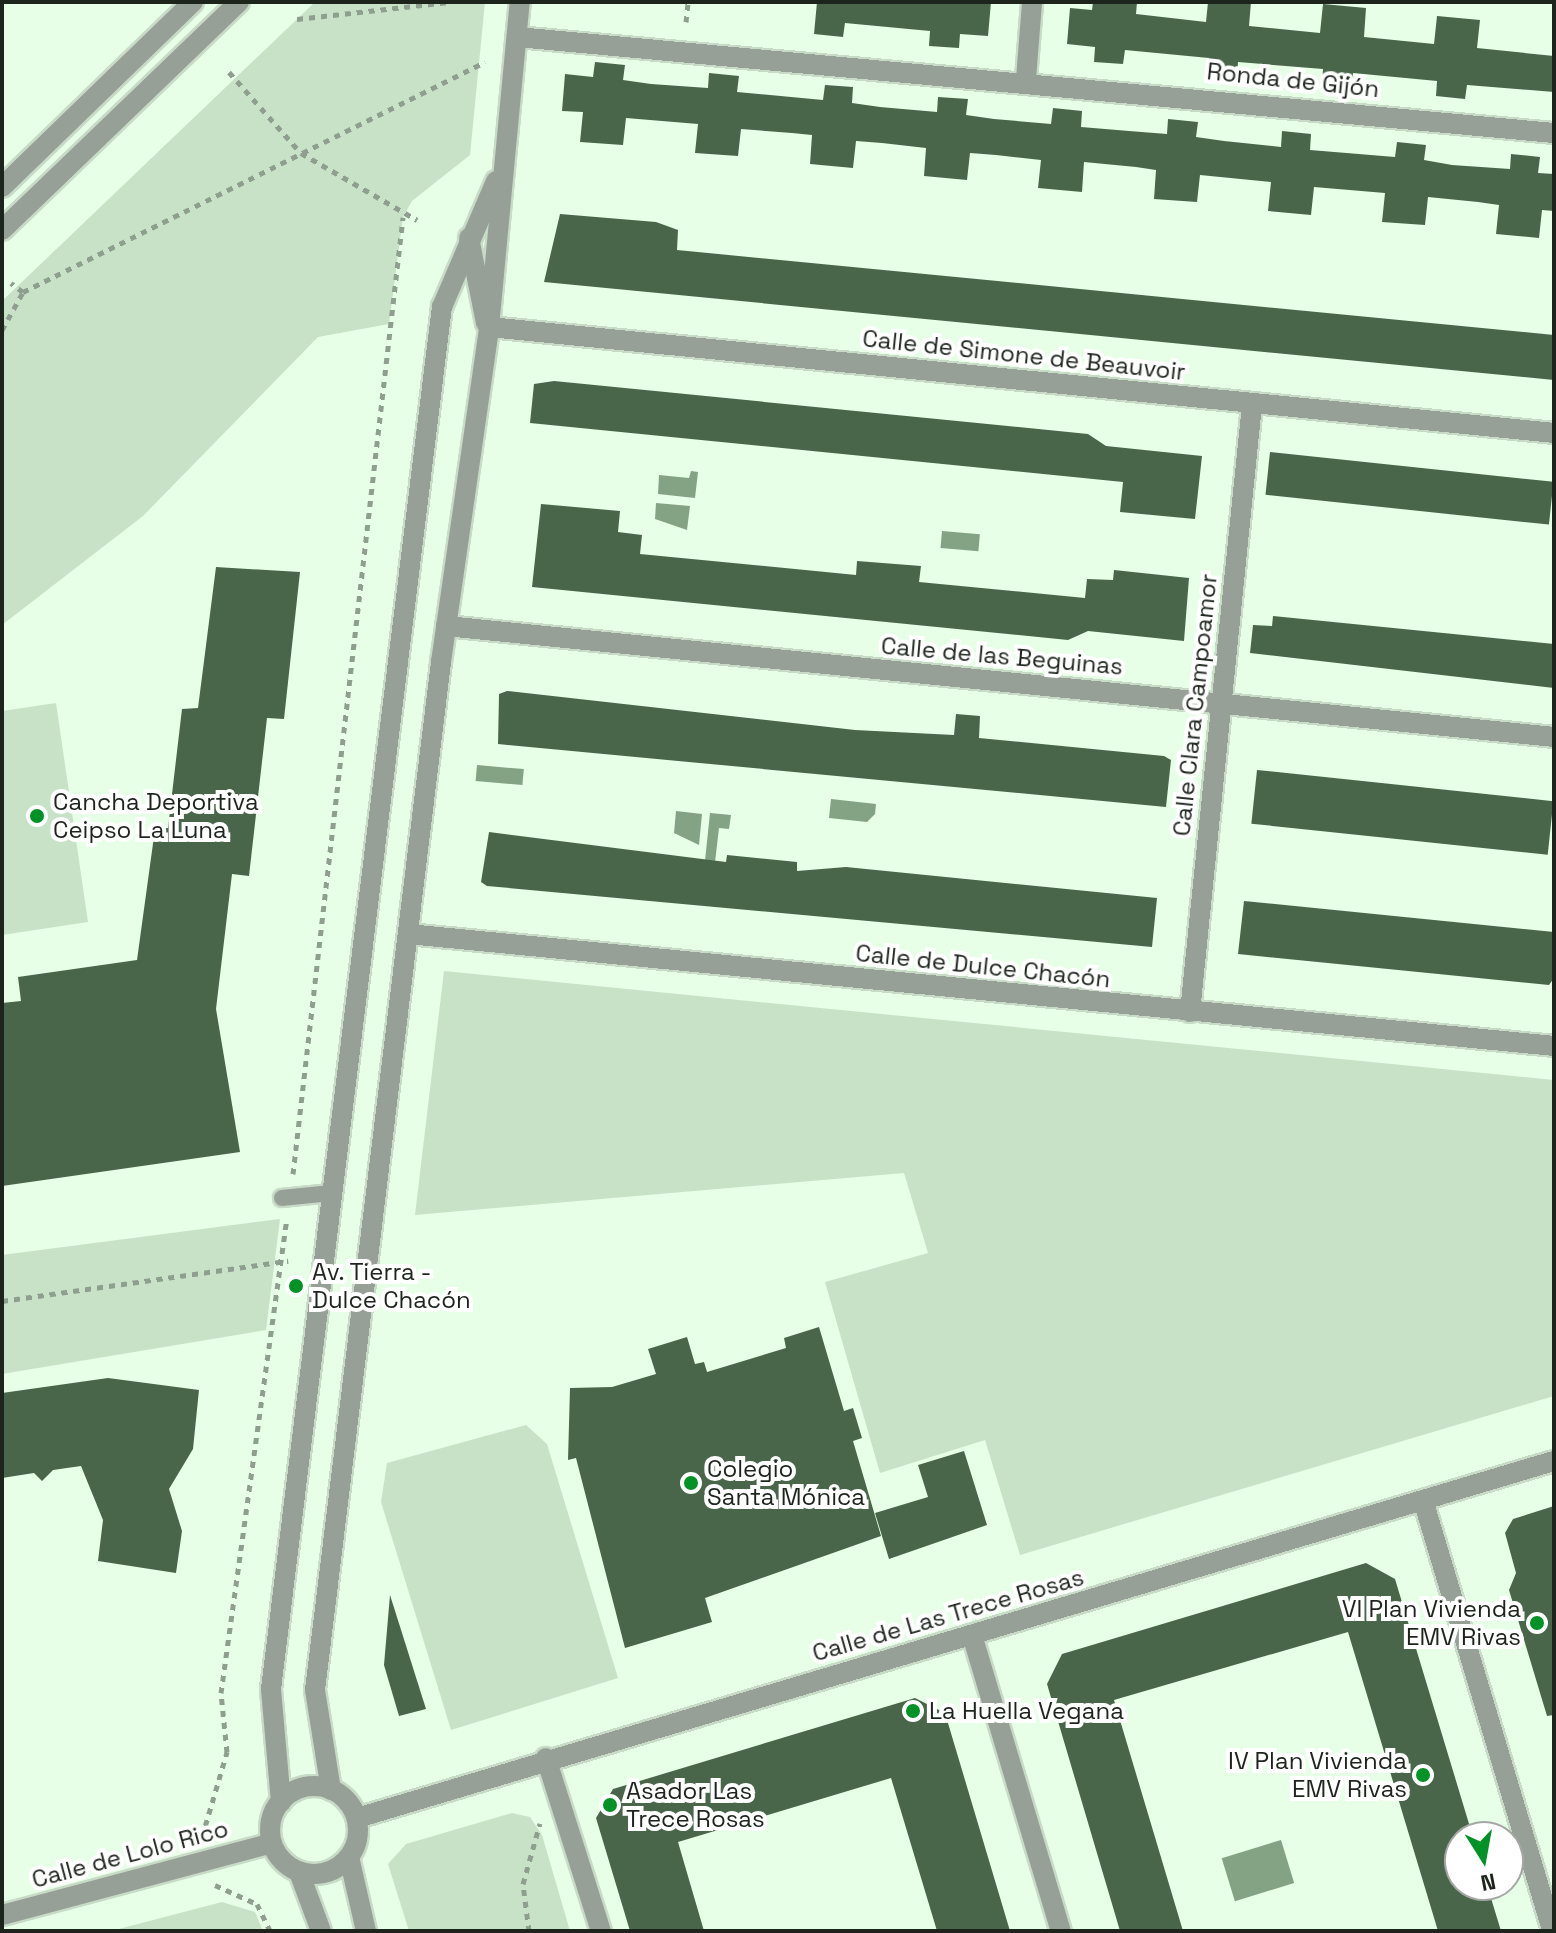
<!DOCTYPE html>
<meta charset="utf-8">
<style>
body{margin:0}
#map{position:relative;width:1556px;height:1933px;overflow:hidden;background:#e7fee7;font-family:"Space Grotesk",sans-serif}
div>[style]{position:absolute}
.green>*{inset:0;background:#c8e2c8}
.water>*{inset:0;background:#84a384;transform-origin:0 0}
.building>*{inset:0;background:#49664a;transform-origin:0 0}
.path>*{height:5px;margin-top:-2.5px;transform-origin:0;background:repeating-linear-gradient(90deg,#8f9f8f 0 6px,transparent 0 12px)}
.roads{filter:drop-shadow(2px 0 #c7dbc7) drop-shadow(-2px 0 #c7dbc7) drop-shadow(0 2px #c7dbc7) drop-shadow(0 -2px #c7dbc7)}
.service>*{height:16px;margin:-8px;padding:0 8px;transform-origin:8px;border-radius:8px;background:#96a096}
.minor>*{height:20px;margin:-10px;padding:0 10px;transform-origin:10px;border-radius:10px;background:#96a096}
.tertiary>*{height:20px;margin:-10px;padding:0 10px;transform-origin:10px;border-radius:10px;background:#96a096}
.tertiary>.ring{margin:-10px;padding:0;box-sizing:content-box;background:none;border:20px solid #96a096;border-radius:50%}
.dots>*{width:22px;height:22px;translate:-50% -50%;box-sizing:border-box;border:4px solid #fff;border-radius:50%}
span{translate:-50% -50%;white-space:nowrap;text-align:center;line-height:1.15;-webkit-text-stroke:8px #fff;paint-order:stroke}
.street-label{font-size:24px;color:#1c241c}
.poi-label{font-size:24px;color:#1c241c}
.left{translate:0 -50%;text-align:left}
.right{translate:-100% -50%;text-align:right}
.frame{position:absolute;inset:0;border:4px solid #1c241c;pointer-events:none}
.north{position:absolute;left:1444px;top:1821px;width:80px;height:80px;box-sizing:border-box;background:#fff;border:2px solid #a4a7a4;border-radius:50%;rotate:169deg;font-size:22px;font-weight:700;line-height:32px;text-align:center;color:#1c241c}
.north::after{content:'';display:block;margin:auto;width:28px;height:36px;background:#039226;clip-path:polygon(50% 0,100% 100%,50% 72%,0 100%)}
</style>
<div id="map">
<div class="green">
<div style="clip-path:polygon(315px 2px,485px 2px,470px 155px,412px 201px,403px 217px,389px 324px,318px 337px,143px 516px,2px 625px,2px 301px)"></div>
<div style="clip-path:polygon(56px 703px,88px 922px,2px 935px,2px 711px)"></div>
<div style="clip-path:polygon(444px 971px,1554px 1080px,1554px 1396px,1020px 1555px,985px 1440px,880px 1473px,825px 1282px,928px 1253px,904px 1173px,415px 1215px)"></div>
<div style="clip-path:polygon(280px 1219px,266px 1330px,2px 1374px,2px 1255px)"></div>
<div style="clip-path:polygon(526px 1425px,547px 1444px,618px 1678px,451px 1730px,381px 1502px,387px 1463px)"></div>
<div style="clip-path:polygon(512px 1813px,530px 1817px,542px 1835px,570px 1931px,409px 1931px,388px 1864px,406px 1844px)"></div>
<div style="clip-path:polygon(222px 1902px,255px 1912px,263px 1931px,111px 1931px)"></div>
</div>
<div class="water">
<div style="clip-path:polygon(691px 471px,698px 472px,695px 498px,658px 494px,659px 475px,689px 478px)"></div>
<div style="clip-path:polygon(656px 503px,690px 506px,687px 530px,655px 519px)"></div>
<div style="left:942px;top:531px;width:38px;height:17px;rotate:5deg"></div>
<div style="left:477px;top:765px;width:47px;height:16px;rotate:5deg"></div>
<div style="clip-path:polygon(831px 799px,876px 804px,875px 814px,867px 822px,829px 818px)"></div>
<div style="clip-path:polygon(676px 811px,702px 814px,699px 845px,674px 833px)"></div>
<div style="clip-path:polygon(710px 813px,731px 815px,729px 829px,719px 828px,714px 871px,704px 870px)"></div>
<div style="left:1281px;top:1840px;width:45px;height:62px;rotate:73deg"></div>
</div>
<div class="building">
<div style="clip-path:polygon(817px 2px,991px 2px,988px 36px,960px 34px,959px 48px,929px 46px,930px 31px,845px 23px,843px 37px,814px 34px)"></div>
<div style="clip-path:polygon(1093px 2px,1137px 2px,1136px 14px,1206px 22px,1208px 2px,1251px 2px,1249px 26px,1320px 33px,1323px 4px,1366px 8px,1364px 37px,1434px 44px,1437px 16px,1480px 20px,1477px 48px,1554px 56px,1554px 92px,1467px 85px,1465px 99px,1436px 96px,1437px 81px,1353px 73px,1352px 88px,1322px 85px,1323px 69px,1238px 62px,1237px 76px,1223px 75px,1207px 73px,1209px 58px,1125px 50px,1123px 64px,1094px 62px,1095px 47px,1067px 44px,1070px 8px,1092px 10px)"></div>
<div style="clip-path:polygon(595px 62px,625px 65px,623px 80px,651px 84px,708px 88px,709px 73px,739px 76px,737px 92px,823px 100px,825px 85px,853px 87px,852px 103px,880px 107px,937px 112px,938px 97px,968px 99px,966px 115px,994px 119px,1051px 124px,1053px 108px,1082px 111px,1081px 127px,1129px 131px,1167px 134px,1168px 119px,1198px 122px,1196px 137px,1224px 141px,1281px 147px,1282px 131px,1311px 134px,1310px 150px,1395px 157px,1397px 142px,1426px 145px,1424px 160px,1452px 165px,1510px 169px,1511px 154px,1540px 157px,1538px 173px,1554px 174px,1554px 211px,1542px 210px,1539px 238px,1496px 234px,1499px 205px,1478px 202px,1428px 197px,1425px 225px,1382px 222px,1385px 193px,1314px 187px,1311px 215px,1268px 211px,1271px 182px,1200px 175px,1197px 202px,1154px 199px,1156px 170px,1136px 167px,1084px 162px,1082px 192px,1038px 188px,1041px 160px,996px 155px,970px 153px,967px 180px,924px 176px,926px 148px,882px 143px,856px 141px,853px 168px,810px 164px,812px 135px,792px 133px,741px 129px,738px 156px,695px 153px,698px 124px,626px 118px,623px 145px,580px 142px,583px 112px,562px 111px,565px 74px,593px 77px)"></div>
<div style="clip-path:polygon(560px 214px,656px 222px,678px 230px,677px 250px,1554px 335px,1554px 380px,544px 282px)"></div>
<div style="clip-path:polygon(554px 381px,1088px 434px,1106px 446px,1202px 456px,1195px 519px,1120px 512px,1123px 482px,530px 423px,534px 384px)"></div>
<div style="left:1270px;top:452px;width:285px;height:43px;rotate:6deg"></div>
<div style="clip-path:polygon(541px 504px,620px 511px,618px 532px,642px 535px,640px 554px,856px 575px,857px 561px,921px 566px,919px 582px,1085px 598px,1087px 579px,1113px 580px,1114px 570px,1189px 578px,1184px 641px,1088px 631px,1068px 640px,532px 587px)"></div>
<div style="clip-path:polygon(216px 567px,300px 572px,284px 719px,267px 718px,249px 876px,232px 874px,216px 1009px,240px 1152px,2px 1186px,2px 1003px,21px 1001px,18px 977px,137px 960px,155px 829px,168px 828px,182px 709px,198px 708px)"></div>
<div style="clip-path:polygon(1273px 616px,1554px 644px,1554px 688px,1250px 653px,1253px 625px,1272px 626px)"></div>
<div style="clip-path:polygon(507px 691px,855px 730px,954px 735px,956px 714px,980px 716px,979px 738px,1164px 756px,1171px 760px,1166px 807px,498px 744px,499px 694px)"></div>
<div style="left:1257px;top:770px;width:298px;height:54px;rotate:6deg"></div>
<div style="clip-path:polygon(489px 832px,726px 862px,727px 855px,797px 862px,797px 871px,846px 867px,1157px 898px,1152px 947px,487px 886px,481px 882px)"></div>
<div style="clip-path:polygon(1244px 901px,1554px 932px,1554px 978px,1549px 985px,1238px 954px)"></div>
<div style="clip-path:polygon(819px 1327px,844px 1411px,853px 1408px,862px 1438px,853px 1441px,881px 1536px,705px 1598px,712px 1622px,625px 1648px,576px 1458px,568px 1460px,570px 1388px,612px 1387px,656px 1374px,648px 1349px,687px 1337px,695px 1364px,704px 1362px,707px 1372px,786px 1348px,784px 1338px)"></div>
<div style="clip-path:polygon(108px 1378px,199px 1390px,193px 1449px,169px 1489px,182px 1531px,176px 1573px,98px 1561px,103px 1520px,81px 1466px,53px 1470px,42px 1481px,34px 1473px,2px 1478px,2px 1393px)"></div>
<div style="clip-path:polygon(964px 1451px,987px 1525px,889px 1559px,875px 1513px,928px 1497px,918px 1465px)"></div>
<div style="clip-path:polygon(1554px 1506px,1554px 1715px,1547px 1716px,1509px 1590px,1516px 1573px,1505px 1533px,1513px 1519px)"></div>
<div style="clip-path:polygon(1366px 1563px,1395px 1579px,1473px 1837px,1460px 1837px,1460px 1885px,1487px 1885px,1501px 1931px,1438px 1931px,1348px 1632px,1114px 1700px,1183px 1931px,1120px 1931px,1047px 1684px,1062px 1654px)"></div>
<div style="clip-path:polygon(390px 1595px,426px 1709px,399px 1716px,384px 1665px)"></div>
<div style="clip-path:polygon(915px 1698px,945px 1713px,1010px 1931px,937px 1931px,891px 1778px,678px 1842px,704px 1931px,630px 1931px,596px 1818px,613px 1789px)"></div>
</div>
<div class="path">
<div style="left:297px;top:19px;width:153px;rotate:-6.4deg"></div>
<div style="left:686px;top:22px;width:20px;rotate:-84deg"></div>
<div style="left:229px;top:72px;width:108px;rotate:48.4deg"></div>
<div style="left:301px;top:153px;width:134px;rotate:30deg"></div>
<div style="left:23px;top:292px;width:516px;rotate:-26.47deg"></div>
<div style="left:2px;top:330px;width:43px;rotate:-61.1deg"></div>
<div style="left:23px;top:292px;width:15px;rotate:-143deg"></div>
<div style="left:293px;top:1174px;width:963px;rotate:-83.44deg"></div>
<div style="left:2px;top:1301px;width:289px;rotate:-8deg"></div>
<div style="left:202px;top:1837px;width:89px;rotate:-73.6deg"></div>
<div style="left:227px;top:1752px;width:59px;rotate:-95.8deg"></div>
<div style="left:221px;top:1693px;width:479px;rotate:-82.1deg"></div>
<div style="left:215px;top:1885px;width:46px;rotate:24.3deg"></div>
<div style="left:257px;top:1904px;width:30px;rotate:64deg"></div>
<div style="left:529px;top:1931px;width:47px;rotate:-97.3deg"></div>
<div style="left:523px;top:1884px;width:63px;rotate:-74.4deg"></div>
</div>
<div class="roads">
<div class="service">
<div style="left:282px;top:1198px;width:49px;rotate:-5.8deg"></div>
</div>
<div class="minor">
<div style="left:517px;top:37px;width:1041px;rotate:5.29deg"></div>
<div style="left:1026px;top:79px;width:77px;rotate:-85.5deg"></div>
<div style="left:489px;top:327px;width:1070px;rotate:5.68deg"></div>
<div style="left:446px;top:626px;width:1114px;rotate:5.72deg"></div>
<div style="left:408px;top:934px;width:1151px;rotate:5.58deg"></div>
<div style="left:1190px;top:1012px;width:610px;rotate:-84.17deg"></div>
<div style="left:1423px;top:1500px;width:450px;rotate:73.3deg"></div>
<div style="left:972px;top:1635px;width:309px;rotate:73.3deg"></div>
<div style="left:546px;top:1758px;width:182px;rotate:72.4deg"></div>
<div style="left:357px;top:1818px;width:1249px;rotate:-16.61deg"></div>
<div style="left:2px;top:1915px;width:279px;rotate:-14.9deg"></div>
</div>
<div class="tertiary">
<div style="left:2px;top:187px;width:266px;rotate:-44.1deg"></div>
<div style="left:2px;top:230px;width:329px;rotate:-43.9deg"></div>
<div style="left:469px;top:238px;width:87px;rotate:78.7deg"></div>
<div class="ring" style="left:270px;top:1786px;width:68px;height:68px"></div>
<div style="left:331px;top:1790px;width:101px;rotate:-99.1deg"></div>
<div style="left:315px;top:1690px;width:1036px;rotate:-83.01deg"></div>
<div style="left:441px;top:662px;width:338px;rotate:-81.8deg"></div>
<div style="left:489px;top:327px;width:326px;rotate:-84.6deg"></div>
<div style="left:281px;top:1802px;width:113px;rotate:-95.1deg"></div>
<div style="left:271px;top:1689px;width:1393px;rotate:-82.95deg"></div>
<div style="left:442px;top:307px;width:137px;rotate:-66.8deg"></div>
<div style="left:349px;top:1857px;width:76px;rotate:77.1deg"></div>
<div style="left:299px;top:1872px;width:63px;rotate:69.6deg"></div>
</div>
</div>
<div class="dots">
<div style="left:37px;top:816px;background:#039226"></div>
<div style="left:296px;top:1286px;background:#039226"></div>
<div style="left:691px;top:1483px;background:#039226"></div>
<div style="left:1537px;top:1623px;background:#039226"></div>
<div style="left:913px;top:1711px;background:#039226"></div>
<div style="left:1423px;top:1775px;background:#039226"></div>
<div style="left:610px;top:1805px;background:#039226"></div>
</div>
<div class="street-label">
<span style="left:1293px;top:80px;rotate:6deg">Ronda de Gijón</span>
<span style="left:1024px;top:355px;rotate:6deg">Calle de Simone de Beauvoir</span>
<span style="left:1002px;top:656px;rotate:5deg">Calle de las Beguinas</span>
<span style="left:1195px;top:705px;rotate:-84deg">Calle Clara Campoamor</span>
<span style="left:983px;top:966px;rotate:6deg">Calle de Dulce Chacón</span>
<span style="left:948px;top:1615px;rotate:-16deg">Calle de Las Trece Rosas</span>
<span style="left:130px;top:1854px;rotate:-15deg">Calle de Lolo Rico</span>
</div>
<div class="poi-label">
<span class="left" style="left:53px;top:816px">Cancha Deportiva<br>Ceipso La Luna</span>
<span class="left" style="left:312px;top:1286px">Av. Tierra -<br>Dulce Chacón</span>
<span class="left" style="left:707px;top:1483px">Colegio<br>Santa Mónica</span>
<span class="right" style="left:1521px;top:1623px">VI Plan Vivienda<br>EMV Rivas</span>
<span class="left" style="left:929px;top:1711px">La Huella Vegana</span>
<span class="right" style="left:1407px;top:1775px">IV Plan Vivienda<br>EMV Rivas</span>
<span class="left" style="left:626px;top:1805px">Asador Las<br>Trece Rosas</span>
</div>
<div class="frame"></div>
<div class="north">N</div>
</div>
